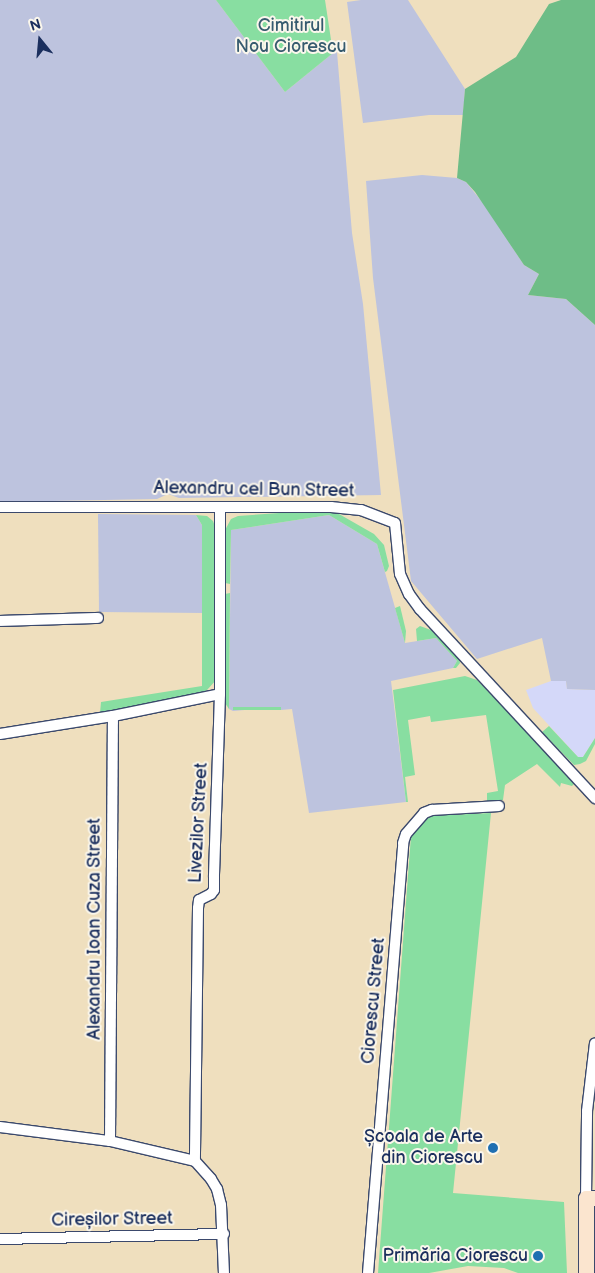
<!DOCTYPE html>
<meta charset="utf-8">
<style>
body{margin:0}
#map{position:relative;width:595px;height:1273px;overflow:hidden;background:#efdfbe;font-family:"Balsamiq Sans",sans-serif}
div>[style]{position:absolute}
.built>*{inset:0;background:#d4d8f9}
.industrial>*{inset:0;background:#bdc3de}
.green>*{inset:0;background:#88dea1;transform-origin:0 0}
.forest>*{inset:0;background:#6ebd87}
.roads{filter:drop-shadow(1px 0 #3b496c) drop-shadow(-1px 0 #3b496c) drop-shadow(0 1px #3b496c) drop-shadow(0 -1px #3b496c)}
.street>*{height:10px;margin:-5px;padding:0 5px;transform-origin:5px;border-radius:5px;background:#fff}
.secondary>*{height:15px;margin:-7.5px;padding:0 7.5px;transform-origin:7.5px;border-radius:7.5px;background:#fbe5cf}
.dots>*{width:14px;height:14px;translate:-50% -50%;box-sizing:border-box;border:2px solid #fbf7ec;border-radius:50%}
span{translate:-50% -50%;white-space:nowrap;text-align:center;line-height:1.15;-webkit-text-stroke:4px #fbf7ec;paint-order:stroke}
.park-label{font-size:18px;color:#365b6f}
.street-label{font-size:18px;color:#1b2f5e}
.poi-label{font-size:18px;color:#1b2f5e}
.right{translate:-100% -50%;text-align:right}
.north{position:absolute;left:15px;top:15px;width:50px;height:50px;-webkit-text-stroke:4px #fbf7ec;paint-order:stroke;rotate:343deg;font-size:14px;font-weight:700;line-height:20px;text-align:center;color:#1b2f5e}
.north::after{content:'';display:block;margin:auto;width:18px;height:22px;background:#1b2f5e;clip-path:polygon(50% 0,100% 100%,50% 72%,0 100%)}
</style>
<div id="map">
<div class="built">
<div style="clip-path:polygon(551px 681px,566px 681px,567px 689px,595px 690px,595px 738px,583px 757px,578px 757px,533px 708px,526px 690px)"></div>
</div>
<div class="industrial">
<div style="clip-path:polygon(0 0,216px 0,285px 92px,333px 53px,337px 52px,352px 233px,363px 304px,381px 495px,179px 498px,168px 494px,157px 499px,0 502px)"></div>
<div style="clip-path:polygon(361px 0,408px 0,465px 89px,463px 115px,429px 115px,363px 123px,347px 2px)"></div>
<div style="clip-path:polygon(422px 175px,457px 178px,466px 182px,483px 203px,524px 265px,539px 274px,528px 295px,566px 299px,595px 325px,595px 690px,567px 689px,566px 681px,551px 681px,542px 638px,477px 659px,411px 581px,373px 278px,366px 181px)"></div>
<div style="clip-path:polygon(98px 514px,196px 515px,202px 525px,203px 613px,99px 612px)"></div>
<div style="clip-path:polygon(329px 515px,377px 544px,405px 643px,436px 638px,457px 661px,453px 668px,391px 681px,406px 802px,309px 813px,292px 709px,281px 710px,281px 707px,233px 711px,229px 709px,231px 530px)"></div>
</div>
<div class="green">
<div style="clip-path:polygon(216px 0,325px 0,333px 53px,285px 92px)"></div>
<div style="clip-path:polygon(322px 510px,339px 514px,374px 534px,384px 545px,389px 566px,387px 571px,385px 572px,377px 544px,329px 515px,231px 530px,230px 584px,225px 583px,224px 532px,231px 519px,238px 516px)"></div>
<div style="clip-path:polygon(196px 515px,207px 516px,213px 521px,216px 529px,217px 679px,207px 690px,198px 696px,100px 713px,101px 702px,202px 686px,202px 525px)"></div>
<div style="clip-path:polygon(230px 593px,229px 709px,225px 703px,225px 594px)"></div>
<div style="clip-path:polygon(400px 606px,406px 631px,405px 643px,395px 608px)"></div>
<div style="clip-path:polygon(420px 626px,431px 630px,459px 658px,460px 663px,456px 668px,453px 668px,457px 661px,436px 638px,417px 641px,416px 629px)"></div>
<div style="clip-path:polygon(465px 676px,477px 680px,576px 782px,572px 786px,561px 783px,560px 787px,537px 764px,505px 785px,503px 800px,487px 801px,487px 793px,498px 791px,486px 715px,431px 722px,430px 716px,408px 720px,415px 775px,405px 777px,408px 802px,406px 802px,393px 690px)"></div>
<div style="left:281px;top:707px;width:3px;height:48px;rotate:90deg"></div>
<div style="clip-path:polygon(549px 726px,578px 757px,583px 757px,595px 738px,595px 744px,586px 761px,580px 764px,574px 765px,542px 732px)"></div>
<div style="clip-path:polygon(491px 813px,453px 1193px,564px 1202px,567px 1273px,518px 1273px,504px 1268px,468px 1266px,429px 1273px,378px 1273px,411px 836px,425px 816px)"></div>
</div>
<div class="forest">
<div style="clip-path:polygon(561px 0,595px 0,595px 325px,566px 299px,528px 295px,539px 274px,524px 265px,475px 192px,466px 182px,457px 178px,465px 89px,516px 57px,549px 4px)"></div>
</div>
<div class="roads">
<div class="street">
<div style="left:0;top:507px;width:331px"></div>
<div style="left:331px;top:507px;width:30px;rotate:6deg"></div>
<div style="left:361px;top:510px;width:36px;rotate:21deg"></div>
<div style="left:395px;top:523px;width:51px;rotate:84.4deg"></div>
<div style="left:400px;top:574px;width:22px;rotate:66deg"></div>
<div style="left:409px;top:594px;width:19px;rotate:54deg"></div>
<div style="left:420px;top:609px;width:258px;rotate:47.2deg"></div>
<div style="left:220px;top:507px;width:187px;rotate:90deg"></div>
<div style="left:220px;top:694px;width:183px;rotate:91.9deg"></div>
<div style="left:214px;top:877px;width:13px;rotate:90deg"></div>
<div style="left:214px;top:890px;width:5px;rotate:127deg"></div>
<div style="left:211px;top:894px;width:13px;rotate:153deg"></div>
<div style="left:199px;top:900px;width:8px;rotate:97deg"></div>
<div style="left:198px;top:908px;width:253px;rotate:90.7deg"></div>
<div style="left:195px;top:1161px;width:24px;rotate:48deg"></div>
<div style="left:211px;top:1179px;width:12px;rotate:59deg"></div>
<div style="left:217px;top:1189px;width:16px;rotate:76deg"></div>
<div style="left:221px;top:1205px;width:68px;rotate:87.5deg"></div>
<div style="left:0;top:621px;width:98px;rotate:-1.8deg"></div>
<div style="left:0;top:734px;width:114px;rotate:-9.1deg"></div>
<div style="left:113px;top:716px;width:109px;rotate:-11.6deg"></div>
<div style="left:0;top:1127px;width:111px;rotate:7.3deg"></div>
<div style="left:110px;top:1141px;width:87px;rotate:13.2deg"></div>
<div style="left:110px;top:1141px;width:425px;rotate:-89.6deg"></div>
<div style="left:586px;top:1198px;width:87px;rotate:-89.3deg"></div>
<div style="left:587px;top:1111px;width:68px;rotate:-83.3deg"></div>
<div style="left:0;top:1239px;width:224px;rotate:-1.3deg"></div>
<div style="left:368px;top:1273px;width:431px;rotate:-85.3deg"></div>
<div style="left:403px;top:843px;width:9px;rotate:-72deg"></div>
<div style="left:406px;top:834px;width:28px;rotate:-49deg"></div>
<div style="left:424px;top:813px;width:9px;rotate:-21deg"></div>
<div style="left:432px;top:810px;width:67px;rotate:-3.4deg"></div>
</div>
<div class="secondary">
<div style="left:586px;top:1273px;width:75px;rotate:-90deg"></div>
<div style="left:586px;top:1198px;width:9px"></div>
</div>
</div>
<div class="dots">
<div style="left:493px;top:1148px;background:#1f6fb2"></div>
<div style="left:538px;top:1256px;background:#1f6fb2"></div>
</div>
<div class="park-label">
<span style="left:291px;top:37px">Cimitirul<br>Nou Ciorescu</span>
</div>
<div class="street-label">
<span style="left:254px;top:490px;rotate:1deg">Alexandru cel Bun Street</span>
<span style="left:199px;top:823px;rotate:-87deg">Livezilor Street</span>
<span style="left:95px;top:929px;rotate:-90deg">Alexandru Ioan Cuza Street</span>
<span style="left:374px;top:1001px;rotate:-85deg">Ciorescu Street</span>
<span style="left:112px;top:1220px;rotate:-1deg">Cireșilor Street</span>
</div>
<div class="poi-label">
<span class="right" style="left:483px;top:1148px">Școala de Arte<br>din Ciorescu</span>
<span class="right" style="left:528px;top:1256px">Primăria Ciorescu</span>
</div>
<div class="north">N</div>
</div>
